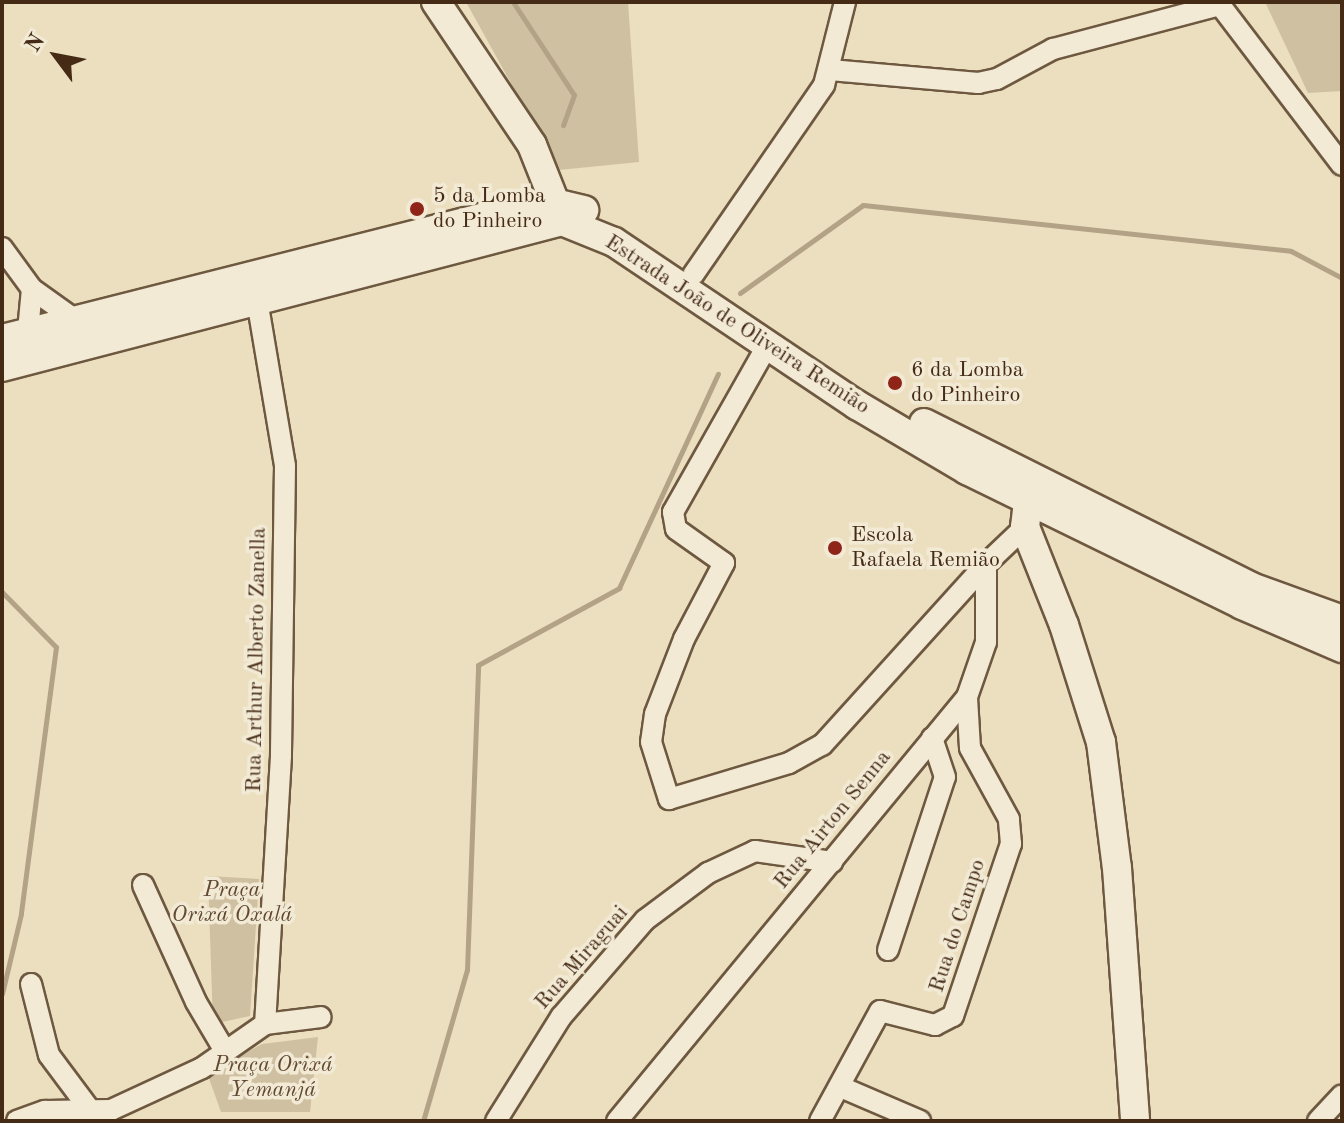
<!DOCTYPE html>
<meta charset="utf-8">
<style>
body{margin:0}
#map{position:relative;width:1344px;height:1123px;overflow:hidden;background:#ebdfbf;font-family:"Old Standard TT",serif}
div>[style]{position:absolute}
.green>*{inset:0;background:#cfc0a2}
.stream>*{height:5px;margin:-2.5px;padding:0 2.5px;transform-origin:2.5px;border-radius:2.5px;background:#b3a286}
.roads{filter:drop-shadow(2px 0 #6e5840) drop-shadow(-2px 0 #6e5840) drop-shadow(0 2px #6e5840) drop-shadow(0 -2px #6e5840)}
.street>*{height:20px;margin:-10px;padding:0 10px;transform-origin:10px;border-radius:10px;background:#f2ead5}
.secondary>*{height:28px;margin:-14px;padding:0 14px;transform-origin:14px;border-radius:14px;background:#f2ead5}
.dots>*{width:22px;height:22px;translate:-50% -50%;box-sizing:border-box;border:4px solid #f2ead5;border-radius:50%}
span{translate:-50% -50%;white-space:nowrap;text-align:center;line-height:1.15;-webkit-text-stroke:7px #f2ead5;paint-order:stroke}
.poi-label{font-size:22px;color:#452b16}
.left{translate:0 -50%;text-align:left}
.street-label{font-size:22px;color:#452b16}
.park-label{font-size:22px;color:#614932;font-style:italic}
.frame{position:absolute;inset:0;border:4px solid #452b16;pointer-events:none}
.north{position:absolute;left:16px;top:16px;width:80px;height:80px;-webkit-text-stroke:6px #f2ead5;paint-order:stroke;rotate:302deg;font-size:22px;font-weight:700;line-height:32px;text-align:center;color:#452b16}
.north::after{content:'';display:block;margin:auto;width:28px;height:36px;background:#452b16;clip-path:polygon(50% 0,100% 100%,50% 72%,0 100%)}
</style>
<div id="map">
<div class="green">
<div style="clip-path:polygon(466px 2px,628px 2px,639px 162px,559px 170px)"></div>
<div style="clip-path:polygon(1265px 2px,1342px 2px,1342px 91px,1308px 93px)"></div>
<div style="clip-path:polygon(208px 876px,259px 879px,250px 1016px,213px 1024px)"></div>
<div style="clip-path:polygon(318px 1037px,310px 1112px,221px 1112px,207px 1073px,262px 1044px)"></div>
</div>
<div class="stream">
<div style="left:513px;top:2px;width:111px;rotate:56.7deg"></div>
<div style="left:574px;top:95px;width:32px;rotate:110deg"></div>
<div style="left:740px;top:293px;width:151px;rotate:-35.6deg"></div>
<div style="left:863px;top:205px;width:430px;rotate:6.1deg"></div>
<div style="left:1291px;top:251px;width:58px;rotate:27.9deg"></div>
<div style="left:2px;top:592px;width:77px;rotate:45.5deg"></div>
<div style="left:56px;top:647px;width:269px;rotate:97.5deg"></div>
<div style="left:21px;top:914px;width:82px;rotate:103.4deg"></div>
<div style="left:423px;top:1121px;width:157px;rotate:-73.8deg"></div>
<div style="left:467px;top:970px;width:305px;rotate:-87.9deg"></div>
<div style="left:478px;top:665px;width:161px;rotate:-28.6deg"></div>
<div style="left:619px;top:588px;width:236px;rotate:-65.2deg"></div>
</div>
<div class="roads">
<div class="street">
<div style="left:830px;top:70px;width:149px;rotate:5deg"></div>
<div style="left:978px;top:83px;width:19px;rotate:-12deg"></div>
<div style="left:997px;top:79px;width:64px;rotate:-28.2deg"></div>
<div style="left:1053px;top:49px;width:173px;rotate:-14.8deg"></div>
<div style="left:1220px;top:5px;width:201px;rotate:52.7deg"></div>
<div style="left:2px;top:248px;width:51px;rotate:53.8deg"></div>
<div style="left:32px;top:289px;width:52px;rotate:35.5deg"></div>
<div style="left:693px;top:275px;width:231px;rotate:-55.4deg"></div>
<div style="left:824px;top:85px;width:86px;rotate:-75.8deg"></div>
<div style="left:257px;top:300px;width:168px;rotate:80.4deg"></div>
<div style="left:285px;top:466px;width:290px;rotate:90.8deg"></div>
<div style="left:281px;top:756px;width:268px;rotate:93.4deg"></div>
<div style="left:28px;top:331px;width:42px;rotate:-84.6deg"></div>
<div style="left:767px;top:346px;width:191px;rotate:119.5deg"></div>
<div style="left:673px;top:512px;width:17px;rotate:80deg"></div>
<div style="left:676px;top:529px;width:59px;rotate:35.3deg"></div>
<div style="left:724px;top:563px;width:86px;rotate:117.8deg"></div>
<div style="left:684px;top:639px;width:80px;rotate:111.1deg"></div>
<div style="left:655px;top:714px;width:28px;rotate:98deg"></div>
<div style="left:651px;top:742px;width:60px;rotate:72.5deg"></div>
<div style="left:669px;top:799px;width:125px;rotate:-16.7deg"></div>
<div style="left:789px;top:763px;width:38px;rotate:-29deg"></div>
<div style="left:822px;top:745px;width:244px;rotate:-47.8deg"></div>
<div style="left:143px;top:885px;width:128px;rotate:65.6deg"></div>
<div style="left:196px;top:1002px;width:57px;rotate:59.4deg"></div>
<div style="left:888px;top:950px;width:182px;rotate:-71.8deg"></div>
<div style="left:945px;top:777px;width:41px;rotate:-108.4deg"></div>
<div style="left:31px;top:984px;width:73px;rotate:75.8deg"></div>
<div style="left:49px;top:1055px;width:69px;rotate:53.3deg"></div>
<div style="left:843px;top:1088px;width:84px;rotate:23.2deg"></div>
<div style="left:17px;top:1121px;width:30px;rotate:-20deg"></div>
<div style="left:45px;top:1111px;width:66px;rotate:-0.9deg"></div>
<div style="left:111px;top:1110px;width:100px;rotate:-24.8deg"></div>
<div style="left:202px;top:1068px;width:77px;rotate:-34.9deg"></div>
<div style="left:265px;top:1024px;width:56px;rotate:-7.1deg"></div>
<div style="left:496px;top:1121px;width:123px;rotate:-58deg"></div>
<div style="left:561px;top:1017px;width:128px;rotate:-49.1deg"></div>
<div style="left:645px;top:920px;width:79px;rotate:-36.7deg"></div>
<div style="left:708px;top:873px;width:52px;rotate:-25.1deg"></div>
<div style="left:755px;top:851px;width:78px;rotate:8.1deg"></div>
<div style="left:617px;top:1121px;width:550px;rotate:-50.46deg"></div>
<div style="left:967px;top:697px;width:58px;rotate:-70.9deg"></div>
<div style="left:986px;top:642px;width:78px;rotate:-90deg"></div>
<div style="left:986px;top:564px;width:54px;rotate:-43.5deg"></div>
<div style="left:820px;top:1121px;width:125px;rotate:-61.4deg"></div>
<div style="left:880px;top:1011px;width:57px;rotate:14.3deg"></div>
<div style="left:935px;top:1025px;width:20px;rotate:-27deg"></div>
<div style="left:953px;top:1016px;width:182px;rotate:-71.4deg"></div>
<div style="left:1011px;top:844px;width:25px;rotate:-95deg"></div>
<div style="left:1009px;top:819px;width:81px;rotate:-118.8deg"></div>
<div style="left:970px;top:748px;width:51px;rotate:-93.4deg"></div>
<div style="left:1318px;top:1121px;width:35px;rotate:-47deg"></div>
</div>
<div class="secondary">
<div style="left:436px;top:2px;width:172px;rotate:56.1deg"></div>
<div style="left:532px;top:145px;width:79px;rotate:68.3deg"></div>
<div style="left:2px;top:339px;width:538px;rotate:-14.19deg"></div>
<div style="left:524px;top:207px;width:34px;rotate:-5deg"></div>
<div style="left:558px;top:204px;width:27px;rotate:13deg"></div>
<div style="left:2px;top:367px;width:579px;rotate:-14.61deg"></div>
<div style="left:562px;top:221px;width:56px;rotate:22deg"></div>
<div style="left:614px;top:242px;width:293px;rotate:33.9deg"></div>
<div style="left:857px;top:405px;width:128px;rotate:30.6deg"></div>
<div style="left:967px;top:470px;width:306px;rotate:26.1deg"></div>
<div style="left:1242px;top:605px;width:109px;rotate:23.3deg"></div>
<div style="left:924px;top:423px;width:366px;rotate:26.6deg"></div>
<div style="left:1251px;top:587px;width:97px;rotate:19.9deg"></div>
<div style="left:1030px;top:485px;width:42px;rotate:96.8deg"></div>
<div style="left:1025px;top:527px;width:105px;rotate:68.3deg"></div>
<div style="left:1064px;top:625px;width:123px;rotate:72.5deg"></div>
<div style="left:1101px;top:742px;width:127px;rotate:82.8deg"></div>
<div style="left:1117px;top:868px;width:254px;rotate:85.9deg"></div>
</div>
</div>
<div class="dots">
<div style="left:417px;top:209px;background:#8f2418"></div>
<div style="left:895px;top:383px;background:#8f2418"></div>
<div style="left:835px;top:548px;background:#8f2418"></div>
</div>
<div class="poi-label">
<span class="left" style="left:433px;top:209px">5 da Lomba<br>do Pinheiro</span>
<span class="left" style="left:911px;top:383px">6 da Lomba<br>do Pinheiro</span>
<span class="left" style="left:851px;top:548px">Escola<br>Rafaela Remião</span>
</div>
<div class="street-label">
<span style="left:737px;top:325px;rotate:33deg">Estrada João de Oliveira Remião</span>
<span style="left:257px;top:660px;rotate:-89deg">Rua Arthur Alberto Zanella</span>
<span style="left:833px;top:820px;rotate:-51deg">Rua Airton Senna</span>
<span style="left:958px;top:926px;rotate:-72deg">Rua do Campo</span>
<span style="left:582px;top:958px;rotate:-49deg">Rua Miraguai</span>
</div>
<div class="park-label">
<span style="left:232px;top:903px">Praça<br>Orixá Oxalá</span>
<span style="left:273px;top:1078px">Praça Orixá<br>Yemanjá</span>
</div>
<div class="frame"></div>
<div class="north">N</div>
</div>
